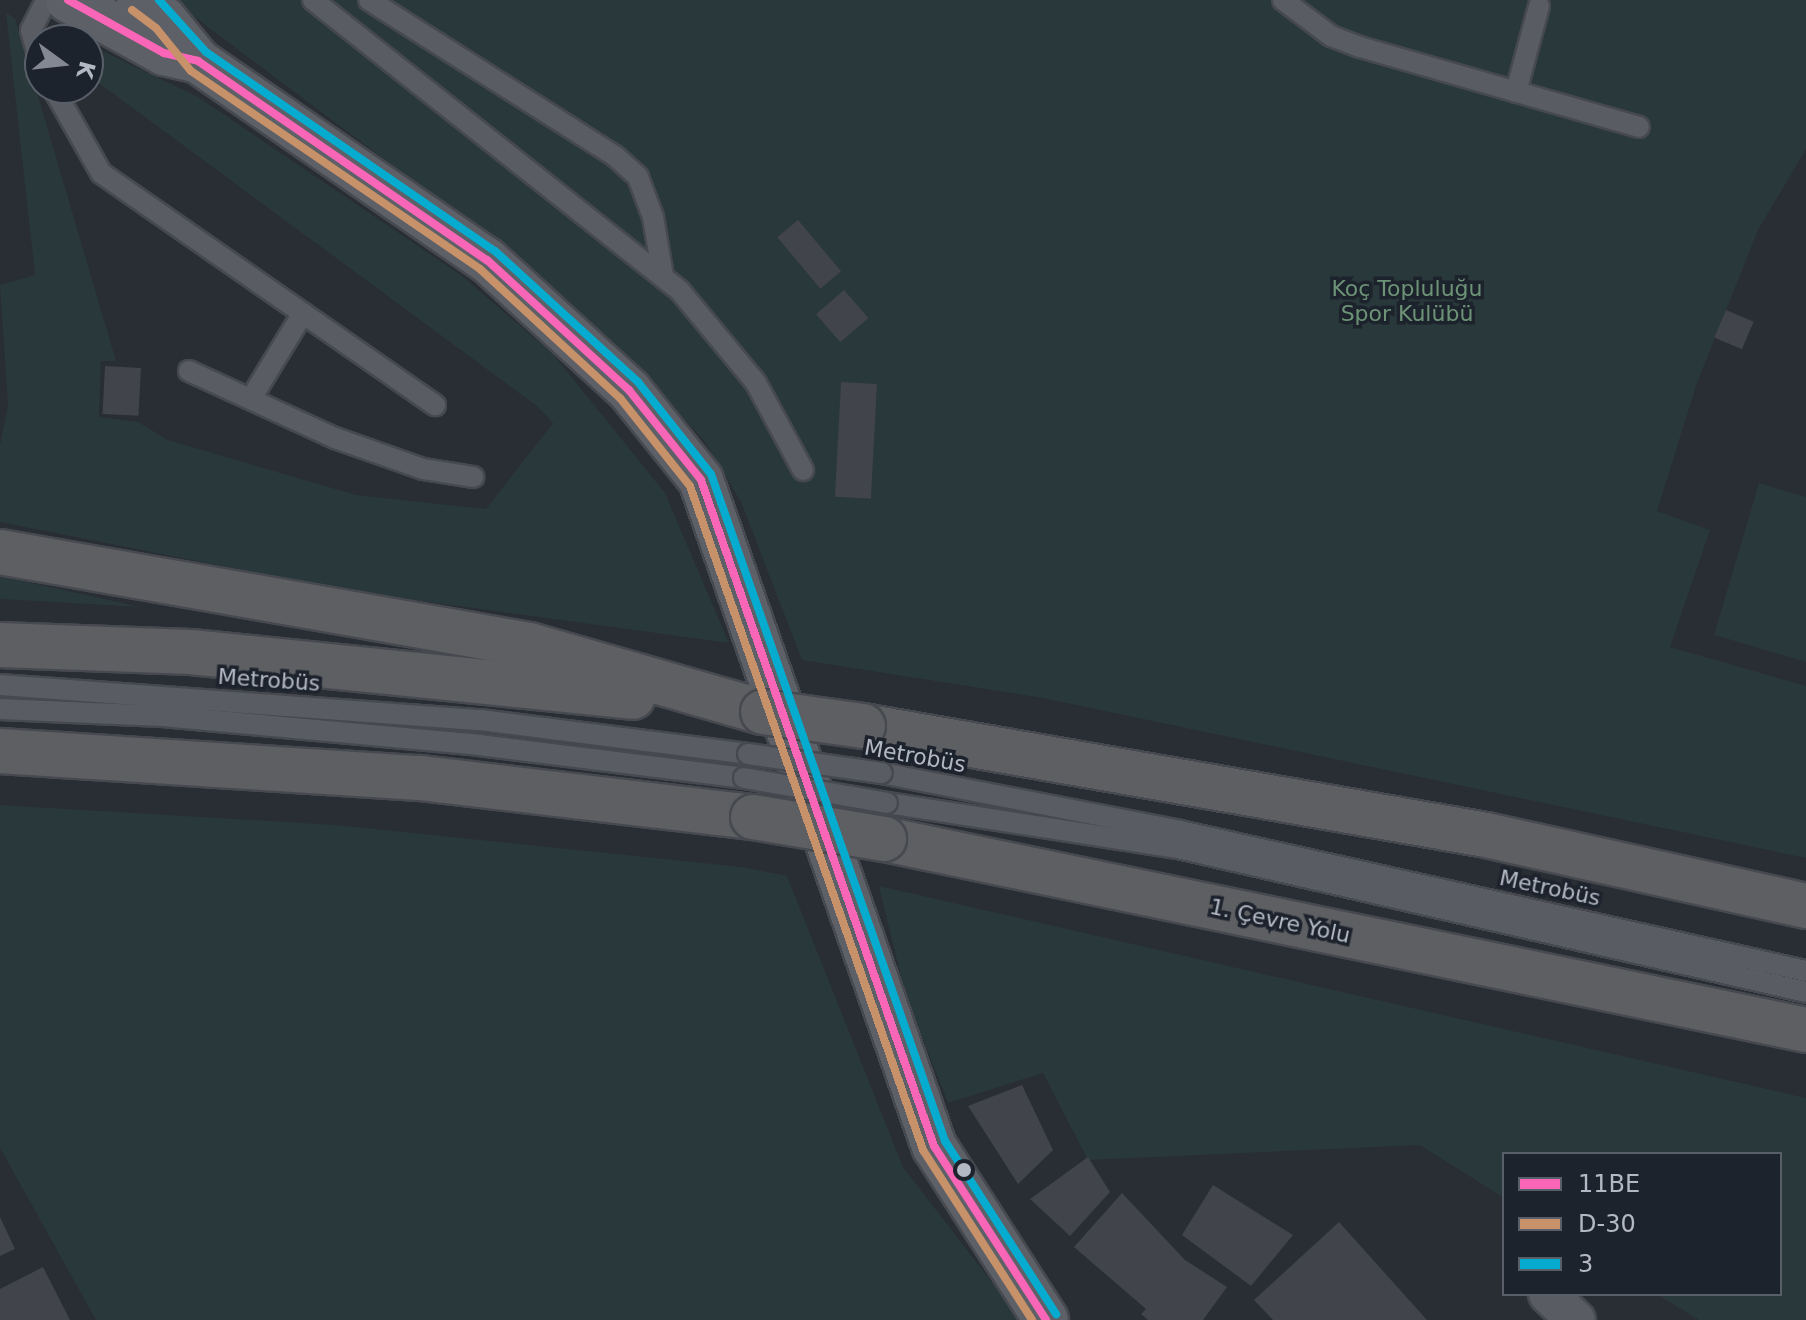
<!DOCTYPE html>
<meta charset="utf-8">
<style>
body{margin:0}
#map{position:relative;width:1806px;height:1320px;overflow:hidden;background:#292d34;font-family:"DejaVu Sans",sans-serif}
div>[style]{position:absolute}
.green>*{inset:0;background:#29383a}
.building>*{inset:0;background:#41444a;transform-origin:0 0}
.roads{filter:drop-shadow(2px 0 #46494f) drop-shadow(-2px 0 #46494f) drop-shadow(0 2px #46494f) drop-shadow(0 -2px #46494f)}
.lane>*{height:20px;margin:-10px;padding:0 10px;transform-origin:10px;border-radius:10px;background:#595c62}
.street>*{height:38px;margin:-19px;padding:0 19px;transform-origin:19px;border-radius:19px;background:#595c62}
.secondary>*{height:44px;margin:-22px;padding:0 22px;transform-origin:22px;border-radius:22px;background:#5d6066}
.highway>*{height:44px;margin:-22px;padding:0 22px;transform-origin:22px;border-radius:22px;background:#5d5f62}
.bridges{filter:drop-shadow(2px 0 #46494f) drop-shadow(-2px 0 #46494f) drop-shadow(0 2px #46494f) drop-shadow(0 -2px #46494f)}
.lane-bridge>*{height:20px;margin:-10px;padding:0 10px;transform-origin:10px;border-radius:10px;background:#595c62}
.highway-bridge>*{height:44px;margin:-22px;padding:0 22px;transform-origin:22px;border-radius:22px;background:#5d5f62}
.bus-1>*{height:8px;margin:-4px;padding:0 4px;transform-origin:4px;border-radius:4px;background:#fa66b7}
.bus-2>*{height:8px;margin:-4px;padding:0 4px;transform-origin:4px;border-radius:4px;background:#c7916a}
.bus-3>*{height:8px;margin:-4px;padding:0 4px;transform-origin:4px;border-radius:4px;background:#06acd0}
.dots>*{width:22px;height:22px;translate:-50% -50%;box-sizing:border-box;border:4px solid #1d232d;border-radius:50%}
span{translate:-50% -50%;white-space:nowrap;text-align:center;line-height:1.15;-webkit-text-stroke:7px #1d232d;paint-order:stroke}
.park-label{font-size:22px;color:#6d9377}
.street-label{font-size:22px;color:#b3b9c4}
.legend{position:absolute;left:1502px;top:1152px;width:280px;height:144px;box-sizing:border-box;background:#1d232d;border:2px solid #595f69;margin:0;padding:10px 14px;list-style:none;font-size:24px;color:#b3b9c4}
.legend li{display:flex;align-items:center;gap:16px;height:40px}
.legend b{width:40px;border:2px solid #595f69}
.north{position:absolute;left:24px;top:24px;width:80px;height:80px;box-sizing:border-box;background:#1d232d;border:2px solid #595f69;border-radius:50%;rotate:105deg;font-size:22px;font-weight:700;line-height:32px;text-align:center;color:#b3b9c4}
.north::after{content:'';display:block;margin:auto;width:28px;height:36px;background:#838892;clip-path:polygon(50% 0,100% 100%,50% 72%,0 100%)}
</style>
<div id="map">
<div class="green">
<div style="clip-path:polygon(172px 0,1806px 0,1806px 149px,1758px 230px,1697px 383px,1657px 511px,1710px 530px,1670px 647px,1806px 686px,1806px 858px,1043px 698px,802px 660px,741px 502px,705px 442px,628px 356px,493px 241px)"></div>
<div style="clip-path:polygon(6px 13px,15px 18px,116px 361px,101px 361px,99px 417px,138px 422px,168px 440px,356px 495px,486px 509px,553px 423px,538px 407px,88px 75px,88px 44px,198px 97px,461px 275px,553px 354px,665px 493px,729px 643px,348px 591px,0 522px,0 445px,8px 405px,0 285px,35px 275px)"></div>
<div style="clip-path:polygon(1759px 483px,1806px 497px,1806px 662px,1714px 635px)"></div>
<div style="clip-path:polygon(0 576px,141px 607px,0 599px)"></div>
<div style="clip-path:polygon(0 805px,336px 825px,742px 867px,787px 876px,903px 1167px,1021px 1320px,96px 1320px,0 1148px)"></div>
<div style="clip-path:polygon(879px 886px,1806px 1098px,1806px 1320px,1699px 1320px,1657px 1294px,1780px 1294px,1780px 1154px,1504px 1154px,1504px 1198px,1420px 1145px,1088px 1160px,1043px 1073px,948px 1103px,905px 994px)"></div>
</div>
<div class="building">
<div style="left:798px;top:220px;width:67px;height:27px;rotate:50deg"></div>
<div style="left:844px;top:290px;width:37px;height:37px;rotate:49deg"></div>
<div style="left:1726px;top:310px;width:30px;height:30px;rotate:23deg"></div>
<div style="left:105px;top:366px;width:36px;height:48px;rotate:3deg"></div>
<div style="left:841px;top:382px;width:36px;height:115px;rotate:3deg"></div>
<div style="clip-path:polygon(1022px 1085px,1053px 1150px,1018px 1184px,968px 1106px)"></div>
<div style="clip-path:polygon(1088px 1157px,1110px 1192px,1070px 1236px,1030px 1199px)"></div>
<div style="clip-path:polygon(1213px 1185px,1293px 1235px,1251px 1286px,1182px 1235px)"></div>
<div style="clip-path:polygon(1122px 1193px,1185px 1260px,1227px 1287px,1203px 1320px,1148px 1320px,1141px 1314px,1146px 1309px,1074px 1247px)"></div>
<div style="clip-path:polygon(0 1217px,15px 1249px,0 1256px)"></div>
<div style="clip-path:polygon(1339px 1222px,1427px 1320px,1273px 1320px,1254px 1300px)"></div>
<div style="clip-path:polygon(43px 1267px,70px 1320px,0 1320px,0 1289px)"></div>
</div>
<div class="roads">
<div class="lane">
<div style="left:313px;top:0;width:468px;rotate:38.4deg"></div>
<div style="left:680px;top:291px;width:119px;rotate:50.4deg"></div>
<div style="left:756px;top:383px;width:99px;rotate:61.6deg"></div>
<div style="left:369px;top:0;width:291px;rotate:32.4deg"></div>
<div style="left:615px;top:156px;width:31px;rotate:42deg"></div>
<div style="left:638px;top:177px;width:43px;rotate:69.4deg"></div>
<div style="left:653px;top:217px;width:60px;rotate:80.4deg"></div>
<div style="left:1283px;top:0;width:60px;rotate:36.9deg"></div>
<div style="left:1331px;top:36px;width:31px;rotate:21deg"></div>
<div style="left:1360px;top:47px;width:290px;rotate:16deg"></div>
<div style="left:40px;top:62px;width:33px;rotate:-106deg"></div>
<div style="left:31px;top:30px;width:34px;rotate:-63deg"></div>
<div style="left:53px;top:88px;width:98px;rotate:60.5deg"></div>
<div style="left:101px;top:173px;width:407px;rotate:34.8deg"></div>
<div style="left:1516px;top:92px;width:89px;rotate:-75deg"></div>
<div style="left:189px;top:371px;width:161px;rotate:24.7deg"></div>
<div style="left:335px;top:438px;width:93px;rotate:19.4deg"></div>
<div style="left:423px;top:469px;width:51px;rotate:9.1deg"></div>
<div style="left:252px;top:397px;width:98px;rotate:-58.7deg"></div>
<div style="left:0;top:685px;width:481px;rotate:4.2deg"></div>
<div style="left:480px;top:720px;width:270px;rotate:7.2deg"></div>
<div style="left:0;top:709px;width:162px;rotate:2.5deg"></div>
<div style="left:162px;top:716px;width:318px;rotate:5.2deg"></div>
<div style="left:479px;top:745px;width:267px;rotate:7.1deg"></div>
<div style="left:882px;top:773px;width:304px;rotate:11deg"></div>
<div style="left:1180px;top:831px;width:641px;rotate:12.61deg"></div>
<div style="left:887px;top:803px;width:294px;rotate:8.8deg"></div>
<div style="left:1178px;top:848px;width:644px;rotate:12.91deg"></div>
</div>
<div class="street">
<div style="left:1548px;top:1294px;width:38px;rotate:43deg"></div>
</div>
<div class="secondary">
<div style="left:68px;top:0;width:110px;rotate:28.9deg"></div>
<div style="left:164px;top:53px;width:35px;rotate:13deg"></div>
<div style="left:139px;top:0;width:31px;rotate:37deg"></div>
<div style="left:164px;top:19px;width:54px;rotate:51deg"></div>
<div style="left:198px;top:61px;width:351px;rotate:34.6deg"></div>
<div style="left:487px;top:260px;width:193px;rotate:42.5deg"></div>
<div style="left:629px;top:390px;width:115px;rotate:51.3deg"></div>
<div style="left:701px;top:480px;width:706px;rotate:70.72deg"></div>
<div style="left:934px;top:1146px;width:207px;rotate:57.2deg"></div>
</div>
<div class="highway">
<div style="left:0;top:552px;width:537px;rotate:9.97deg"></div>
<div style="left:529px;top:645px;width:243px;rotate:16deg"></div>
<div style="left:0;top:645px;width:191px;rotate:2.1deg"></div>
<div style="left:191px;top:652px;width:444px;rotate:5.8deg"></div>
<div style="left:863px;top:726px;width:632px;rotate:9.92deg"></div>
<div style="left:1486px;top:835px;width:328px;rotate:12.5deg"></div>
<div style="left:0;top:751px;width:421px;rotate:3.7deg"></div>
<div style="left:420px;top:778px;width:335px;rotate:6.7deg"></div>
<div style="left:884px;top:839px;width:942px;rotate:11.7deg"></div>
</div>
</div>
<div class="bridges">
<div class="lane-bridge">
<div style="left:748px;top:754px;width:135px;rotate:8.1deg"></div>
<div style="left:744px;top:778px;width:145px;rotate:9.9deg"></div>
</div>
<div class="highway-bridge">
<div style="left:763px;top:712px;width:101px;rotate:8deg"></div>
<div style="left:753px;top:817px;width:133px;rotate:9.5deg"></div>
</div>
</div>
<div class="bus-1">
<div style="left:68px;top:0;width:110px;rotate:28.9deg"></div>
<div style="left:164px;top:53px;width:35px;rotate:13deg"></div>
<div style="left:198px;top:61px;width:351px;rotate:34.6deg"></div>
<div style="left:487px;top:260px;width:193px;rotate:42.5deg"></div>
<div style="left:629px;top:390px;width:115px;rotate:51.3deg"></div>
<div style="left:701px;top:480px;width:706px;rotate:70.72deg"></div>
<div style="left:934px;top:1146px;width:207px;rotate:57.2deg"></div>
</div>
<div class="bus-2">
<div style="left:132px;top:10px;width:30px;rotate:37deg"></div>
<div style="left:156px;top:28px;width:55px;rotate:50.9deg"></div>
<div style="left:191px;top:71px;width:350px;rotate:34.4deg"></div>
<div style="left:480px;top:269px;width:190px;rotate:42.7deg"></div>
<div style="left:620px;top:398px;width:112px;rotate:51.5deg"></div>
<div style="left:690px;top:486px;width:704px;rotate:70.66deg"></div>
<div style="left:923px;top:1150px;width:202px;rotate:57.3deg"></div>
</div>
<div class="bus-3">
<div style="left:159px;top:0;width:70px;rotate:47.9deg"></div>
<div style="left:206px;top:52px;width:351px;rotate:34.6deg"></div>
<div style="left:495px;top:251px;width:194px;rotate:42.5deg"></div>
<div style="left:638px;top:382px;width:117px;rotate:51.6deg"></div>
<div style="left:711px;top:474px;width:707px;rotate:70.67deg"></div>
<div style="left:945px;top:1141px;width:206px;rotate:57.3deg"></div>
</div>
<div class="dots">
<div style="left:964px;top:1170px;background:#b3b9c4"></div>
</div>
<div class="park-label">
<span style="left:1407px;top:301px">Koç Topluluğu<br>Spor Kulübü</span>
</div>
<div class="street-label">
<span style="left:269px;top:680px;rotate:4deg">Metrobüs</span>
<span style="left:915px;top:756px;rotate:10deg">Metrobüs</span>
<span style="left:1550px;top:888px;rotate:12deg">Metrobüs</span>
<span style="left:1280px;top:921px;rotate:12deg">1. Çevre Yolu</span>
</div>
<ul class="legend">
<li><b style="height:10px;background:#fa66b7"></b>11BE</li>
<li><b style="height:10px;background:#c7916a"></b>D-30</li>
<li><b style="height:10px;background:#06acd0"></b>3</li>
</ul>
<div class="north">K</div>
</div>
